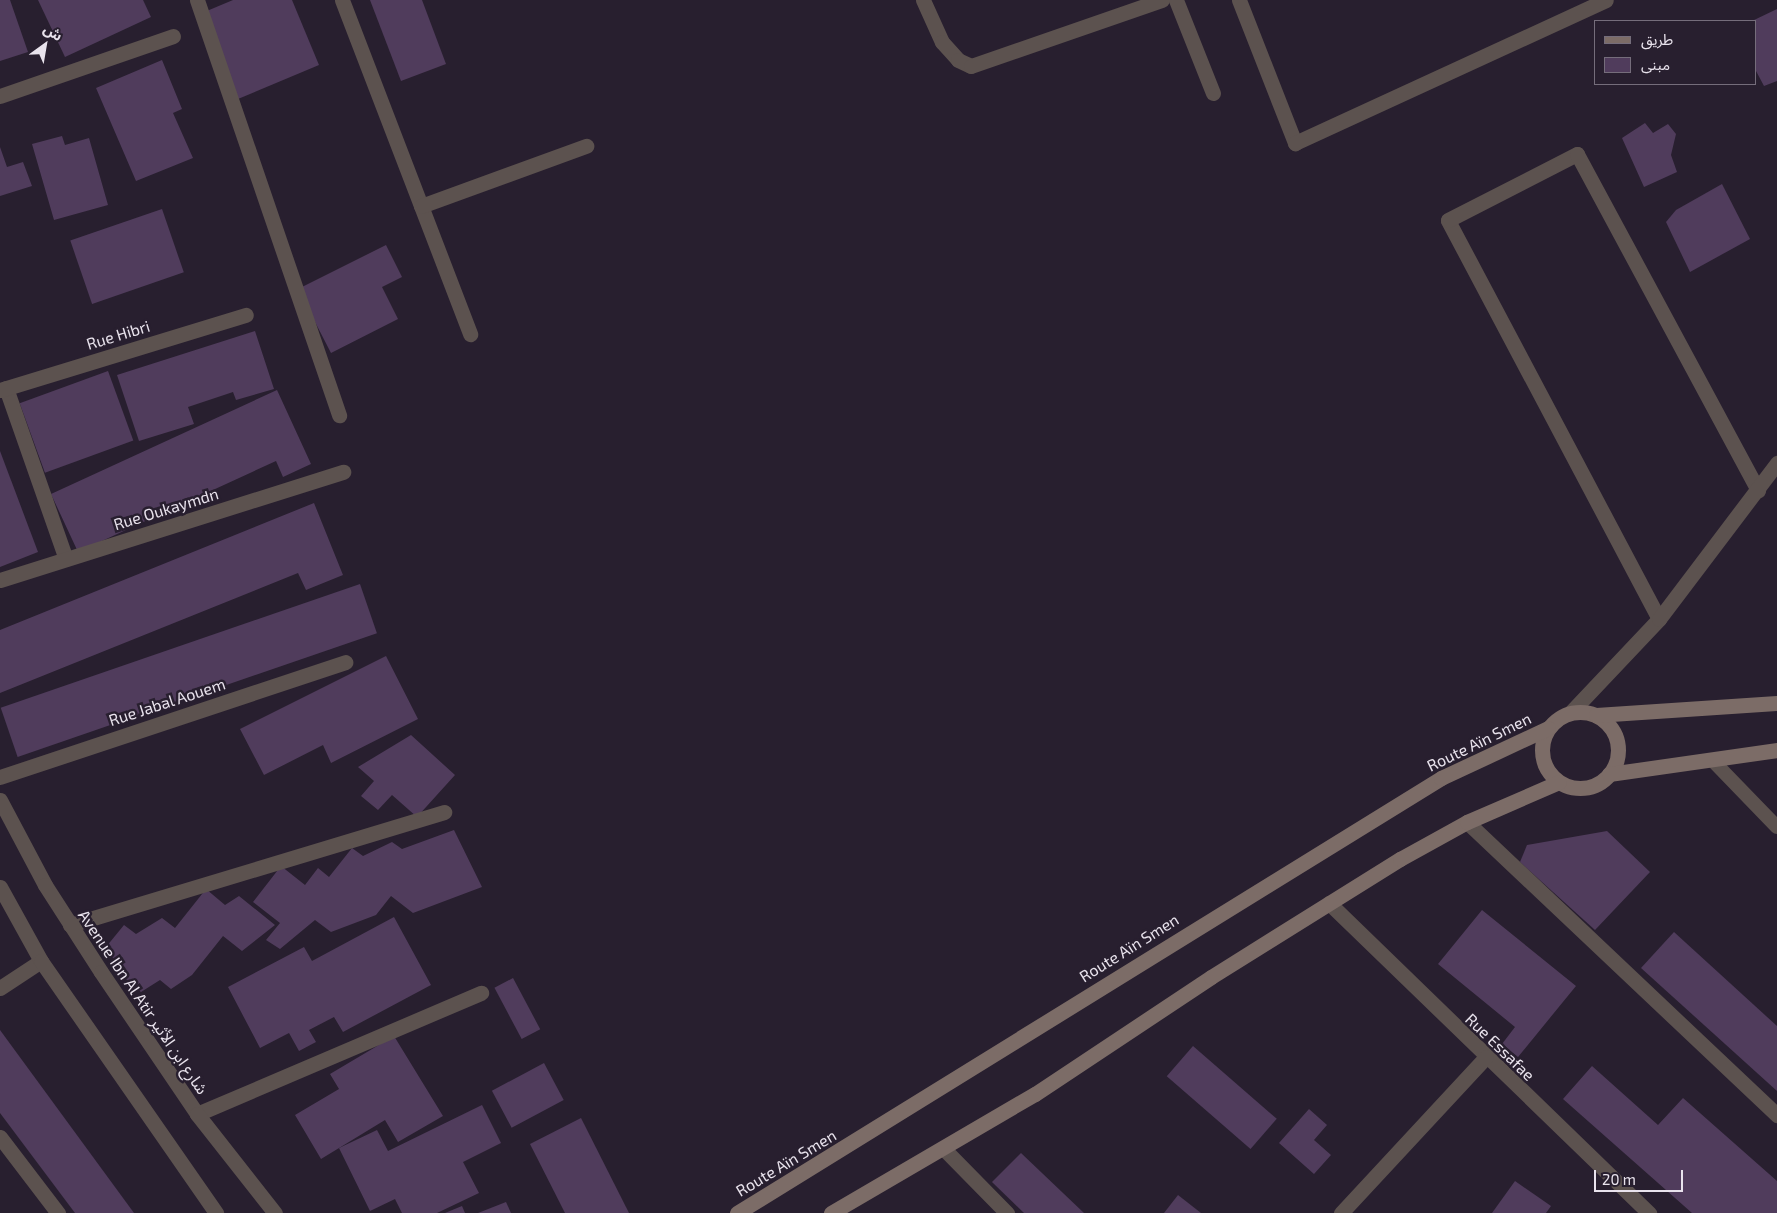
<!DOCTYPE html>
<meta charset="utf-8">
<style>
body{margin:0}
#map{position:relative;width:1777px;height:1213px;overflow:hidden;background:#281f2f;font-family:"Exo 2","Noto Sans Arabic",sans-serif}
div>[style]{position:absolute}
.building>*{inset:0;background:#503c5c;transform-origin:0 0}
.service>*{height:14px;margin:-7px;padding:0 7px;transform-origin:7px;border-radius:7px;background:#5c524f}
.minor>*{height:15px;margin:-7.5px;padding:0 7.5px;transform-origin:7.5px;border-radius:7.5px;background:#5c524f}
.tertiary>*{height:15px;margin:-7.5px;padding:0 7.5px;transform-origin:7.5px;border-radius:7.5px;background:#5c524f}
.secondary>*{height:15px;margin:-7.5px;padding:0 7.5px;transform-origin:7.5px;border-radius:7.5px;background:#7c6c67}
.secondary>.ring{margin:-7.5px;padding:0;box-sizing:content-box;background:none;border:15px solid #7c6c67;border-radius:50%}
span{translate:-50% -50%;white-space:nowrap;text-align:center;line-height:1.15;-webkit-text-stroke:5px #281f2f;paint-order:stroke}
.street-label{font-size:16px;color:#e9e3ed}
.legend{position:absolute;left:1594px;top:20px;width:162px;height:65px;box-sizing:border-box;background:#281f2f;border:1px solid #756d7b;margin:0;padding:6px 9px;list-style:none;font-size:15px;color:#e9e3ed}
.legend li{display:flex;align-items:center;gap:10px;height:25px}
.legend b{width:25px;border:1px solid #756d7b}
.north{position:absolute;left:20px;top:20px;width:50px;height:50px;-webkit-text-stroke:4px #281f2f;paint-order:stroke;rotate:32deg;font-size:14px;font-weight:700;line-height:20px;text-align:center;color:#e9e3ed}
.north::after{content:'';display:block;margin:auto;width:18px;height:22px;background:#e9e3ed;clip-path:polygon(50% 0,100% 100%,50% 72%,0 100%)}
.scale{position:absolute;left:1594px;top:1170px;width:89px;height:22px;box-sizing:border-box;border:2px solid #e9e3ed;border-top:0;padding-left:6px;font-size:15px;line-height:18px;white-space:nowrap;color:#e9e3ed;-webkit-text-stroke:4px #281f2f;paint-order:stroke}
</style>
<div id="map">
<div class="building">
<div style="clip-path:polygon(0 0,10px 0,28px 52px,0 61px)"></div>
<div style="clip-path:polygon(38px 0,143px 0,151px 17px,65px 57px)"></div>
<div style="clip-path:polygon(233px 0,292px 0,319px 65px,238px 99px,202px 13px)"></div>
<div style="clip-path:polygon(370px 0,422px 0,446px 64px,401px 81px)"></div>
<div style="clip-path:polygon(1777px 9px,1777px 81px,1764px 86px,1756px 71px,1756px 21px,1752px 21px)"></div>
<div style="clip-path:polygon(162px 60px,182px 109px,173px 113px,193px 158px,136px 181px,96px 88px)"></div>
<div style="clip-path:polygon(1645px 123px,1653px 133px,1668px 124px,1676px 134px,1671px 155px,1677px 172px,1644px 187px,1622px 138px)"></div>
<div style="clip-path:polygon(62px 136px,65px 145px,89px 138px,108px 205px,54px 220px,32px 144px)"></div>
<div style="clip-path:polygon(0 147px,7px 167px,23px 162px,32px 186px,0 196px)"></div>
<div style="clip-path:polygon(1722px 184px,1750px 239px,1690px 272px,1666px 222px,1676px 210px)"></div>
<div style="left:162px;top:209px;width:67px;height:97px;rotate:71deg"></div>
<div style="clip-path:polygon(386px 245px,402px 277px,382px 287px,398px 319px,331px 353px,298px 289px)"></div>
<div style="clip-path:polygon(255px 331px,274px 389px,236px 400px,233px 392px,188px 407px,194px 424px,139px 441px,117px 375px)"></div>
<div style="left:108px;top:371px;width:74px;height:94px;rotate:70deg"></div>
<div style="clip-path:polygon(277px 390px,311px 464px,283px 477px,276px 461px,78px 552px,51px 494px)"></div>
<div style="clip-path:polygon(0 451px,38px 552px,0 567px)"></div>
<div style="clip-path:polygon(314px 503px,343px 575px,306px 590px,298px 573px,0 693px,0 630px)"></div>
<div style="left:360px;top:584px;width:52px;height:380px;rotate:71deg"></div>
<div style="clip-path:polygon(386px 656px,418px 719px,331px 763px,323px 745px,264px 775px,240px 729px)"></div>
<div style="clip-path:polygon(411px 735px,455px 775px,417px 817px,392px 795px,378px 810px,361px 796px,374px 781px,358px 767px)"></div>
<div style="clip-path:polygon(454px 830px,482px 887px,413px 913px,391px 896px,376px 915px,331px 932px,315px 920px,280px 949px,266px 940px,280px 923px,253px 902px,281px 866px,305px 885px,318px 868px,329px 877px,352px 848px,363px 856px,392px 842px,402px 849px)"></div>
<div style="clip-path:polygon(1607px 831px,1650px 872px,1595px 930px,1520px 862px,1527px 845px)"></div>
<div style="clip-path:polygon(206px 889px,225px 905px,239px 896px,275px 925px,242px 951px,223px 936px,192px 975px,171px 989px,160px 980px,141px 992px,128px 982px,106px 947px,124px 925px,136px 934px,162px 918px,175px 928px)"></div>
<div style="clip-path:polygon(1482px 910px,1576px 986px,1518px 1057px,1502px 1044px,1515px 1027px,1438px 964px)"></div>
<div style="clip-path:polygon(394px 917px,431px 985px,343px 1032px,334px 1017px,309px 1030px,316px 1042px,299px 1051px,289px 1033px,260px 1048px,228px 987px,304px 947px,312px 961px)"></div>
<div style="clip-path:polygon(1674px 932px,1777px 1026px,1777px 1091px,1641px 968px)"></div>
<div style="left:513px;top:978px;width:58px;height:21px;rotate:62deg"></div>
<div style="clip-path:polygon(0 1030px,134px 1213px,75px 1213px,0 1113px)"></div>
<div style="clip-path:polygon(394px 1036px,443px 1116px,398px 1142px,385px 1120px,321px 1159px,295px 1115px,339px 1089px,330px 1074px)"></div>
<div style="left:1193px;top:1046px;width:111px;height:40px;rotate:41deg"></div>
<div style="left:544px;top:1063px;width:42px;height:59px;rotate:62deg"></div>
<div style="clip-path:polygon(1592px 1066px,1658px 1125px,1683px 1098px,1777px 1181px,1777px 1213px,1692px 1213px,1563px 1099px)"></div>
<div style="clip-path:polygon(482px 1105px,501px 1143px,463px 1162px,479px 1193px,437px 1213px,402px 1213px,395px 1199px,370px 1211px,339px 1148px,377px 1130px,388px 1151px)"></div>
<div style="clip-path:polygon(1309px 1109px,1327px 1125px,1314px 1140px,1331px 1155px,1314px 1174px,1279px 1143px)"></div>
<div style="clip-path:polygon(581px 1118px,629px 1213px,565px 1213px,530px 1144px)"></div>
<div style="clip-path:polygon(1021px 1153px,1084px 1213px,1024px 1213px,992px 1182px)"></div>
<div style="clip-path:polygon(1515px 1181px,1551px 1206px,1546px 1213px,1492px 1213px)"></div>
<div style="clip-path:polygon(1178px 1195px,1201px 1213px,1164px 1213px)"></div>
<div style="clip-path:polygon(506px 1202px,511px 1213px,478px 1213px)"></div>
<div style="clip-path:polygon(462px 1206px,465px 1213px,445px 1213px)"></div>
</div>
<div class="service">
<div style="left:1713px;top:761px;width:92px;rotate:45.9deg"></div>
</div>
<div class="minor">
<div style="left:197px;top:0;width:439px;rotate:71.1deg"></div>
<div style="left:342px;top:0;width:358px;rotate:69deg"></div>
<div style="left:923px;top:0;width:46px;rotate:65.7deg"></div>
<div style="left:942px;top:42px;width:24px;rotate:48deg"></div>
<div style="left:958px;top:60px;width:14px;rotate:25deg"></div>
<div style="left:971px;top:66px;width:202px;rotate:-19.1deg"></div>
<div style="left:1176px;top:0;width:100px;rotate:68.3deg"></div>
<div style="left:1239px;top:0;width:154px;rotate:68.6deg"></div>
<div style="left:1295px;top:143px;width:342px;rotate:-24.7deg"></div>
<div style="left:0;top:96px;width:183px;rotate:-19.1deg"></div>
<div style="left:421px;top:206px;width:176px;rotate:-20deg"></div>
<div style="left:6px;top:388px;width:181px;rotate:70.7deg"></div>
<div style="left:0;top:390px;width:257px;rotate:-17deg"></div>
<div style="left:0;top:580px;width:360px;rotate:-17.5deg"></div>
<div style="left:1659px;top:619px;width:451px;rotate:-117.9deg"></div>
<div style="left:1448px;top:220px;width:145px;rotate:-27.1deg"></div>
<div style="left:1577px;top:154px;width:382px;rotate:61.7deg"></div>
<div style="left:1571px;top:712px;width:128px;rotate:-46.6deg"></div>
<div style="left:1659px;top:619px;width:196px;rotate:-52.9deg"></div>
<div style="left:0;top:777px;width:364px;rotate:-18.4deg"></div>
<div style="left:1467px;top:822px;width:427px;rotate:43.4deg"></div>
<div style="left:1329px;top:903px;width:446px;rotate:44.1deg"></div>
<div style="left:70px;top:925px;width:391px;rotate:-16.8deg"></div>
<div style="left:0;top:988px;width:49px;rotate:-33.4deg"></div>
<div style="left:197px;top:1114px;width:309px;rotate:-23.1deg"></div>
<div style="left:0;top:1137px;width:96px;rotate:52.7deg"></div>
<div style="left:944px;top:1149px;width:90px;rotate:45.5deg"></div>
<div style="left:1341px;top:1213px;width:213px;rotate:-47.1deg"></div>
</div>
<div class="tertiary">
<div style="left:0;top:800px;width:96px;rotate:62.1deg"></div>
<div style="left:45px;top:885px;width:103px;rotate:57.2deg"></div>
<div style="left:101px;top:972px;width:171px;rotate:55.9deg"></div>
<div style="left:197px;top:1114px;width:126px;rotate:51.8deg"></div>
<div style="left:0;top:887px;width:85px;rotate:61deg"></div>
<div style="left:41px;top:961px;width:307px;rotate:55.2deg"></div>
</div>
<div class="secondary">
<div class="ring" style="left:1542px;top:712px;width:61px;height:61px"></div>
<div style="left:1596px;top:715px;width:181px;rotate:-3.8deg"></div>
<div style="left:1609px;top:774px;width:170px;rotate:-8.1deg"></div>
<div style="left:737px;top:1213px;width:828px;rotate:-31.71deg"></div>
<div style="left:1441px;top:778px;width:118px;rotate:-25deg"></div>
<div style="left:831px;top:1213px;width:236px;rotate:-30.3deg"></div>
<div style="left:1035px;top:1094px;width:211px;rotate:-33.6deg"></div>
<div style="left:1211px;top:977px;width:223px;rotate:-32deg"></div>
<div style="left:1400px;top:859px;width:77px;rotate:-28.9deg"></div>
<div style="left:1467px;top:822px;width:100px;rotate:-23.5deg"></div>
</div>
<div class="street-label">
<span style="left:118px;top:335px;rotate:-17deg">Rue Hibri</span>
<span style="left:166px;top:509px;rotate:-17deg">Rue Oukaymdn</span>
<span style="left:167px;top:702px;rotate:-18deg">Rue Jabal Aouem</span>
<span style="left:1479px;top:742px;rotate:-26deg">Route Aïn Smen</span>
<span style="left:1129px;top:948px;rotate:-32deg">Route Aïn Smen</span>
<span style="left:143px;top:1002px;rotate:56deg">Avenue Ibn Al Atir شارع ابن الأثير</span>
<span style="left:1500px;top:1047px;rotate:44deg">Rue Essafae</span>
<span style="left:786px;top:1163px;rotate:-31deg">Route Aïn Smen</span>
</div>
<ul class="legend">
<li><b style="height:6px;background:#7c6c67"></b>طريق</li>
<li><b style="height:14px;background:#503c5c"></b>مبنى</li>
</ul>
<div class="north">ش</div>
<div class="scale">20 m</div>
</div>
